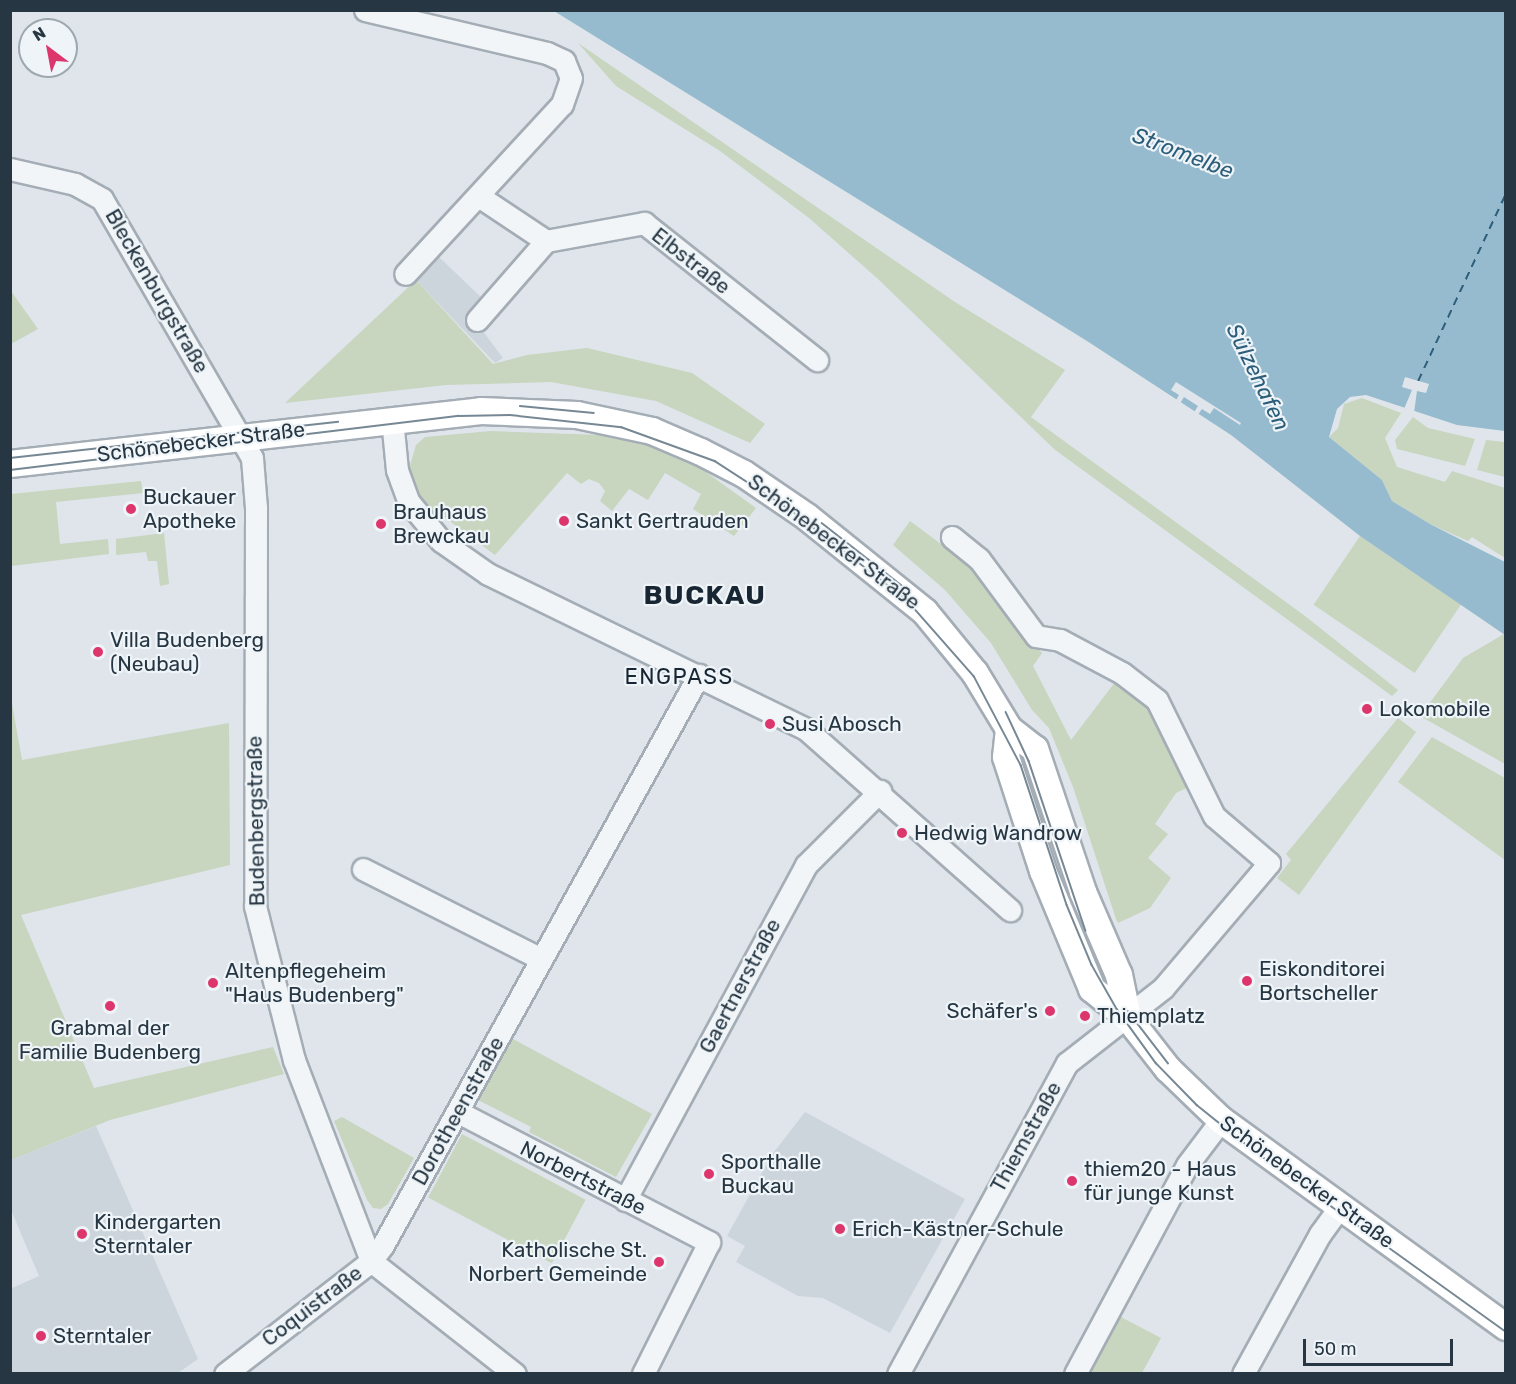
<!DOCTYPE html>
<meta charset="utf-8">
<style>
body{margin:0}
#map{position:relative;width:1516px;height:1384px;overflow:hidden;background:#dfe5ea;font-family:Rubik,sans-serif}
div>[style]{position:absolute}
.built>*{inset:0;background:#cdd5dc}
.green>*{inset:0;background:#c8d5bf;transform-origin:0 0}
.water>*{inset:0;background:#96bbce}
.pier>*{inset:0;background:#dfe5ea}
.ferry>*{height:1.5px;margin-top:-0.75px;transform-origin:0;background:repeating-linear-gradient(90deg,#2c5d7b 0 8px,transparent 0 14px)}
.roads{filter:drop-shadow(2px 0 #a4adb5) drop-shadow(-2px 0 #a4adb5) drop-shadow(0 2px #a4adb5) drop-shadow(0 -2px #a4adb5)}
.minor>*{height:21px;margin:-10.5px;padding:0 10.5px;transform-origin:10.5px;border-radius:10.5px;background:#f2f5f8}
.major>*{height:26px;margin:-13px;padding:0 13px;transform-origin:13px;border-radius:13px;background:#fff}
.tram>*{height:1.5px;margin:-0.75px;padding:0 0.75px;transform-origin:0.75px;border-radius:0.75px;background:#778895}
.dots>*{width:16px;height:16px;translate:-50% -50%;box-sizing:border-box;border:3px solid #eef4f7;border-radius:50%}
span{translate:-50% -50%;white-space:nowrap;text-align:center;line-height:1.15;-webkit-text-stroke:4.5px #eef4f7;paint-order:stroke}
.street-label{font-size:21px;color:#263643}
.poi-label{font-size:21px;color:#263643}
.left{translate:0 -50%;text-align:left}
.right{translate:-100% -50%;text-align:right}
.water-label{font-size:22px;color:#2c5d7b;font-style:italic}
.neighbourhood-label{font-size:22px;color:#182633;letter-spacing:1.5px}
.district-label{font-size:27px;color:#182633;font-weight:700;letter-spacing:1.5px}
.frame{position:absolute;inset:0;border:12px solid #263643;pointer-events:none}
.north{position:absolute;left:18px;top:18px;width:60px;height:60px;box-sizing:border-box;background:#eef4f7;border:2px solid #9ea8af;border-radius:50%;rotate:328deg;font-size:16px;font-weight:700;line-height:24px;text-align:center;color:#263643}
.north::after{content:'';display:block;margin:auto;width:21px;height:27px;background:#dc366d;clip-path:polygon(50% 0,100% 100%,50% 72%,0 100%)}
.scale{position:absolute;left:1303px;top:1339px;width:150px;height:27px;box-sizing:border-box;border:3px solid #263643;border-top:0;padding-left:8px;font-size:18px;line-height:21px;white-space:nowrap;color:#263643;-webkit-text-stroke:4px #eef4f7;paint-order:stroke}
</style>
<div id="map">
<div class="built">
<div style="clip-path:polygon(439px 257px,484px 300px,470px 314px,503px 358px,495px 363px,416px 280px)"></div>
<div style="clip-path:polygon(805px 1112px,965px 1199px,890px 1333px,823px 1298px,798px 1296px,736px 1262px,745px 1246px,727px 1236px,771px 1156px)"></div>
<div style="clip-path:polygon(96px 1126px,198px 1359px,178px 1373px,11px 1373px,10px 1289px,39px 1276px,11px 1210px,11px 1160px)"></div>
</div>
<div class="green">
<div style="clip-path:polygon(578px 43px,955px 302px,1065px 370px,1031px 417px,1305px 616px,1398px 690px,1392px 696px,1054px 449px,878px 279px,809px 218px,720px 151px,616px 86px)"></div>
<div style="clip-path:polygon(416px 280px,493px 364px,527px 355px,587px 348px,692px 373px,765px 424px,750px 443px,656px 401px,551px 382px,446px 385px,285px 403px)"></div>
<div style="clip-path:polygon(11px 291px,38px 329px,11px 344px,10px 344px)"></div>
<div style="clip-path:polygon(1362px 398px,1401px 413px,1385px 438px,1397px 467px,1445px 482px,1452px 471px,1505px 488px,1505px 558px,1472px 537px,1468px 541px,1430px 524px,1392px 501px,1382px 480px,1329px 437px,1338px 428px,1344px 404px)"></div>
<div style="clip-path:polygon(1413px 417px,1428px 428px,1475px 439px,1465px 466px,1397px 449px,1395px 440px)"></div>
<div style="clip-path:polygon(491px 431px,599px 435px,644px 442px,703px 470px,756px 508px,734px 536px,693px 509px,701px 494px,665px 473px,648px 500px,629px 489px,612px 511px,600px 501px,605px 491px,599px 483px,589px 479px,581px 484px,567px 473px,495px 555px,443px 516px,422px 507px,409px 469px,416px 445px,425px 437px)"></div>
<div style="clip-path:polygon(1486px 440px,1505px 442px,1505px 477px,1477px 470px)"></div>
<div style="clip-path:polygon(141px 481px,143px 493px,56px 502px,60px 544px,108px 539px,109px 554px,11px 566px,11px 494px)"></div>
<div style="clip-path:polygon(910px 521px,965px 562px,1042px 653px,1033px 666px,1071px 740px,1122px 673px,1157px 700px,1195px 784px,1176px 793px,1155px 824px,1168px 834px,1148px 858px,1171px 878px,1150px 908px,1118px 923px,1116px 919px,1073px 787px,1049px 728px,1032px 710px,991px 643px,945px 590px,893px 545px)"></div>
<div style="clip-path:polygon(164px 533px,169px 584px,160px 586px,157px 561px,148px 561px,146px 552px,116px 555px,116px 539px)"></div>
<div style="left:1360px;top:536px;width:122px;height:83px;rotate:34deg"></div>
<div style="clip-path:polygon(1504px 634px,1506px 635px,1505px 764px,1420px 716px,1463px 658px)"></div>
<div style="clip-path:polygon(11px 698px,22px 760px,229px 723px,230px 865px,21px 915px,94px 1088px,273px 1047px,284px 1074px,110px 1120px,11px 1160px)"></div>
<div style="clip-path:polygon(1398px 718px,1416px 732px,1299px 895px,1277px 878px,1291px 860px,1286px 854px)"></div>
<div style="clip-path:polygon(1432px 737px,1505px 778px,1505px 860px,1398px 782px)"></div>
<div style="clip-path:polygon(513px 1039px,652px 1114px,616px 1177px,529px 1132px,531px 1127px,478px 1100px)"></div>
<div style="clip-path:polygon(342px 1117px,414px 1158px,388px 1204px,381px 1209px,373px 1208px,367px 1200px,334px 1121px)"></div>
<div style="left:462px;top:1134px;width:140px;height:72px;rotate:28deg"></div>
<div style="clip-path:polygon(1115px 1314px,1161px 1338px,1142px 1373px,1084px 1374px)"></div>
</div>
<div class="water">
<div style="clip-path:polygon(554px 11px,1505px 11px,1505px 431px,1457px 425px,1366px 395px,1350px 397px,1337px 409px,1329px 437px,1382px 480px,1392px 501px,1430px 524px,1505px 562px,1505px 635px,1360px 536px,1231px 435px,1087px 341px)"></div>
</div>
<div class="pier">
<div style="clip-path:polygon(1405px 377px,1429px 384px,1426px 393px,1417px 391px,1414px 413px,1404px 409px,1412px 390px,1402px 387px)"></div>
<div style="clip-path:polygon(1176px 382px,1241px 423px,1240px 425px,1214px 408px,1210px 414px,1202px 409px,1197px 416px,1193px 414px,1198px 406px,1184px 397px,1179px 405px,1175px 402px,1179px 395px,1171px 390px)"></div>
</div>
<div class="ferry">
<div style="left:1418px;top:381px;width:208px;rotate:-64.9deg"></div>
</div>
<div class="roads">
<div class="minor">
<div style="left:365px;top:10px;width:187px;rotate:13.3deg"></div>
<div style="left:547px;top:53px;width:19px;rotate:25deg"></div>
<div style="left:564px;top:61px;width:18px;rotate:68deg"></div>
<div style="left:571px;top:78px;width:28px;rotate:109deg"></div>
<div style="left:562px;top:104px;width:231px;rotate:132.7deg"></div>
<div style="left:10px;top:169px;width:67px;rotate:13deg"></div>
<div style="left:75px;top:184px;width:31px;rotate:29deg"></div>
<div style="left:102px;top:199px;width:299px;rotate:59.9deg"></div>
<div style="left:252px;top:458px;width:50px;rotate:85.4deg"></div>
<div style="left:256px;top:508px;width:398px;rotate:90.1deg"></div>
<div style="left:255px;top:906px;width:159px;rotate:75.8deg"></div>
<div style="left:294px;top:1060px;width:215px;rotate:69deg"></div>
<div style="left:480px;top:197px;width:79px;rotate:33.7deg"></div>
<div style="left:477px;top:320px;width:105px;rotate:-48.9deg"></div>
<div style="left:546px;top:241px;width:100px;rotate:-10.4deg"></div>
<div style="left:644px;top:223px;width:221px;rotate:38.4deg"></div>
<div style="left:392px;top:419px;width:51px;rotate:84.4deg"></div>
<div style="left:397px;top:470px;width:33px;rotate:70deg"></div>
<div style="left:408px;top:501px;width:52px;rotate:50.5deg"></div>
<div style="left:441px;top:541px;width:57px;rotate:35.1deg"></div>
<div style="left:488px;top:574px;width:354px;rotate:26deg"></div>
<div style="left:806px;top:729px;width:273px;rotate:41.6deg"></div>
<div style="left:363px;top:869px;width:199px;rotate:26.8deg"></div>
<div style="left:458px;top:1112px;width:283px;rotate:27.4deg"></div>
<div style="left:709px;top:1242px;width:148px;rotate:116.6deg"></div>
<div style="left:625px;top:1200px;width:381px;rotate:-61.6deg"></div>
<div style="left:806px;top:865px;width:105px;rotate:-45deg"></div>
<div style="left:371px;top:1261px;width:183px;rotate:38.1deg"></div>
<div style="left:225px;top:1374px;width:185px;rotate:-37.7deg"></div>
<div style="left:371px;top:1261px;width:20px;rotate:-53deg"></div>
<div style="left:383px;top:1245px;width:652px;rotate:-61deg"></div>
<div style="left:898px;top:1374px;width:354px;rotate:-61.5deg"></div>
<div style="left:1067px;top:1063px;width:122px;rotate:-38deg"></div>
<div style="left:1163px;top:988px;width:164px;rotate:-49.7deg"></div>
<div style="left:1269px;top:863px;width:72px;rotate:-139.5deg"></div>
<div style="left:1214px;top:816px;width:129px;rotate:-116.2deg"></div>
<div style="left:1157px;top:700px;width:44px;rotate:-142.4deg"></div>
<div style="left:1122px;top:673px;width:70px;rotate:-152deg"></div>
<div style="left:1060px;top:640px;width:24px;rotate:-171deg"></div>
<div style="left:1036px;top:636px;width:96px;rotate:-126.5deg"></div>
<div style="left:979px;top:559px;width:35px;rotate:-141deg"></div>
<div style="left:1075px;top:1374px;width:237px;rotate:-61.8deg"></div>
<div style="left:1187px;top:1165px;width:56px;rotate:-52.9deg"></div>
<div style="left:1243px;top:1374px;width:160px;rotate:-61.2deg"></div>
<div style="left:1320px;top:1234px;width:34px;rotate:-54deg"></div>
</div>
<div class="major">
<div style="left:10px;top:464px;width:474px;rotate:-6.4deg"></div>
<div style="left:481px;top:411px;width:96px;rotate:2.4deg"></div>
<div style="left:577px;top:415px;width:77px;rotate:12deg"></div>
<div style="left:652px;top:431px;width:53px;rotate:23.2deg"></div>
<div style="left:701px;top:452px;width:48px;rotate:27.1deg"></div>
<div style="left:744px;top:474px;width:76px;rotate:34.3deg"></div>
<div style="left:807px;top:517px;width:151px;rotate:38.8deg"></div>
<div style="left:925px;top:612px;width:79px;rotate:50.7deg"></div>
<div style="left:975px;top:673px;width:66px;rotate:58.7deg"></div>
<div style="left:1009px;top:729px;width:33px;rotate:38deg"></div>
<div style="left:1035px;top:749px;width:151px;rotate:71.4deg"></div>
<div style="left:1083px;top:892px;width:90px;rotate:66.6deg"></div>
<div style="left:1119px;top:975px;width:44px;rotate:78.2deg"></div>
<div style="left:1009px;top:729px;width:28px;rotate:96deg"></div>
<div style="left:1006px;top:757px;width:120px;rotate:72deg"></div>
<div style="left:1043px;top:871px;width:128px;rotate:67.4deg"></div>
<div style="left:1092px;top:989px;width:46px;rotate:38.9deg"></div>
<div style="left:1128px;top:1018px;width:65px;rotate:51.9deg"></div>
<div style="left:1168px;top:1069px;width:74px;rotate:43.9deg"></div>
<div style="left:1221px;top:1120px;width:352px;rotate:36deg"></div>
</div>
</div>
<div class="tram">
<div style="left:520px;top:406px;width:74px;rotate:5.4deg"></div>
<div style="left:10px;top:458px;width:330px;rotate:-6.3deg"></div>
<div style="left:10px;top:470px;width:452px;rotate:-6.9deg"></div>
<div style="left:459px;top:416px;width:51px;rotate:-1.1deg"></div>
<div style="left:510px;top:415px;width:112px;rotate:6.2deg"></div>
<div style="left:621px;top:427px;width:100px;rotate:19.9deg"></div>
<div style="left:715px;top:461px;width:92px;rotate:33deg"></div>
<div style="left:792px;top:511px;width:144px;rotate:37.7deg"></div>
<div style="left:906px;top:599px;width:103px;rotate:48.6deg"></div>
<div style="left:974px;top:676px;width:101px;rotate:62.2deg"></div>
<div style="left:1021px;top:765px;width:147px;rotate:71.8deg"></div>
<div style="left:1067px;top:905px;width:65px;rotate:67.4deg"></div>
<div style="left:1092px;top:965px;width:51px;rotate:60.4deg"></div>
<div style="left:1117px;top:1009px;width:67px;rotate:54.2deg"></div>
<div style="left:1156px;top:1063px;width:59px;rotate:45.7deg"></div>
<div style="left:1197px;top:1105px;width:72px;rotate:38.8deg"></div>
<div style="left:1253px;top:1150px;width:312px;rotate:35.7deg"></div>
<div style="left:822px;top:523px;width:110px;rotate:38deg"></div>
<div style="left:1006px;top:712px;width:54px;rotate:64.9deg"></div>
<div style="left:1029px;top:761px;width:179px;rotate:71.5deg"></div>
<div style="left:1128px;top:1011px;width:66px;rotate:52.4deg"></div>
</div>
<div class="dots">
<div style="left:131px;top:509px;background:#dc366d"></div>
<div style="left:564px;top:521px;background:#dc366d"></div>
<div style="left:381px;top:524px;background:#dc366d"></div>
<div style="left:98px;top:652px;background:#dc366d"></div>
<div style="left:1367px;top:709px;background:#dc366d"></div>
<div style="left:770px;top:724px;background:#dc366d"></div>
<div style="left:902px;top:833px;background:#dc366d"></div>
<div style="left:1247px;top:981px;background:#dc366d"></div>
<div style="left:213px;top:983px;background:#dc366d"></div>
<div style="left:110px;top:1006px;background:#dc366d"></div>
<div style="left:1050px;top:1011px;background:#dc366d"></div>
<div style="left:1085px;top:1016px;background:#dc366d"></div>
<div style="left:709px;top:1174px;background:#dc366d"></div>
<div style="left:1072px;top:1181px;background:#dc366d"></div>
<div style="left:840px;top:1229px;background:#dc366d"></div>
<div style="left:82px;top:1234px;background:#dc366d"></div>
<div style="left:659px;top:1262px;background:#dc366d"></div>
<div style="left:41px;top:1336px;background:#dc366d"></div>
</div>
<div class="street-label">
<span style="left:691px;top:261px;rotate:38deg">Elbstraße</span>
<span style="left:157px;top:291px;rotate:60deg">Bleckenburgstraße</span>
<span style="left:201px;top:442px;rotate:-7deg">Schönebecker Straße</span>
<span style="left:834px;top:542px;rotate:37deg">Schönebecker Straße</span>
<span style="left:256px;top:821px;rotate:-91deg">Budenbergstraße</span>
<span style="left:740px;top:986px;rotate:-62deg">Gaertnerstraße</span>
<span style="left:458px;top:1111px;rotate:-61deg">Dorotheenstraße</span>
<span style="left:1026px;top:1137px;rotate:-61deg">Thiemstraße</span>
<span style="left:583px;top:1178px;rotate:27deg">Norbertstraße</span>
<span style="left:1307px;top:1182px;rotate:36deg">Schönebecker Straße</span>
<span style="left:312px;top:1306px;rotate:-37deg">Coquistraße</span>
</div>
<div class="poi-label">
<span class="left" style="left:143px;top:509px">Buckauer<br>Apotheke</span>
<span class="left" style="left:393px;top:524px">Brauhaus<br>Brewckau</span>
<span class="left" style="left:576px;top:521px">Sankt Gertrauden</span>
<span class="left" style="left:110px;top:652px">Villa Budenberg<br>(Neubau)</span>
<span class="left" style="left:1379px;top:709px">Lokomobile</span>
<span class="left" style="left:782px;top:724px">Susi Abosch</span>
<span class="left" style="left:914px;top:833px">Hedwig Wandrow</span>
<span class="left" style="left:1259px;top:981px">Eiskonditorei<br>Bortscheller</span>
<span class="left" style="left:225px;top:983px">Altenpflegeheim<br>"Haus Budenberg"</span>
<span class="right" style="left:1038px;top:1011px">Schäfer's</span>
<span class="left" style="left:1097px;top:1016px">Thiemplatz</span>
<span style="left:110px;top:1040px">Grabmal der<br>Familie Budenberg</span>
<span class="left" style="left:721px;top:1174px">Sporthalle<br>Buckau</span>
<span class="left" style="left:1084px;top:1181px">thiem20 - Haus<br>für junge Kunst</span>
<span class="left" style="left:94px;top:1234px">Kindergarten<br>Sterntaler</span>
<span class="left" style="left:852px;top:1229px">Erich-Kästner-Schule</span>
<span class="right" style="left:647px;top:1262px">Katholische St.<br>Norbert Gemeinde</span>
<span class="left" style="left:53px;top:1336px">Sterntaler</span>
</div>
<div class="water-label">
<span style="left:1183px;top:153px;rotate:21deg">Stromelbe</span>
<span style="left:1258px;top:377px;rotate:64deg">Sülzehafen</span>
</div>
<div class="neighbourhood-label">
<span style="left:679px;top:677px">ENGPASS</span>
</div>
<div class="district-label">
<span style="left:705px;top:596px">BUCKAU</span>
</div>
<div class="frame"></div>
<div class="north">N</div>
<div class="scale">50 m</div>
</div>
